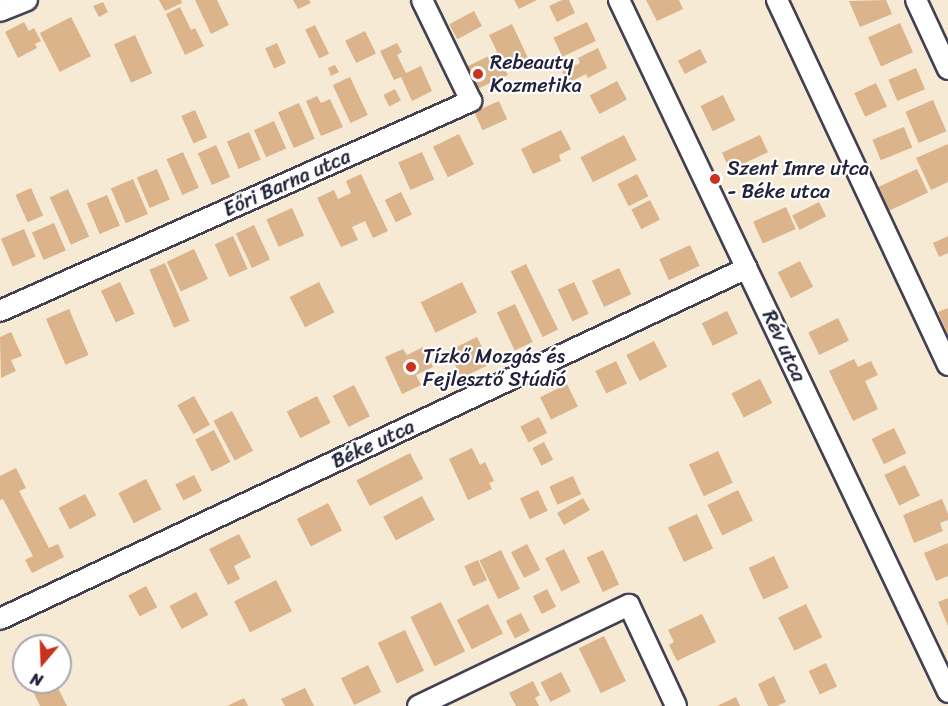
<!DOCTYPE html>
<meta charset="utf-8">
<style>
body{margin:0}
#map{position:relative;width:948px;height:706px;overflow:hidden;background:#f6ead5;font-family:Sriracha,sans-serif}
div>[style]{position:absolute}
.building>*{inset:0;background:#dbb48c;transform-origin:0 0}
.roads{filter:drop-shadow(2px 0 #424052) drop-shadow(-2px 0 #424052) drop-shadow(0 2px #424052) drop-shadow(0 -2px #424052)}
.minor>*{height:20px;margin:-10px;padding:0 10px;transform-origin:10px;border-radius:10px;background:#fff}
.dots>*{width:16px;height:16px;translate:-50% -50%;box-sizing:border-box;border:3px solid #fff;border-radius:50%}
span{translate:-50% -50%;white-space:nowrap;text-align:center;line-height:1.15;-webkit-text-stroke:4.5px #fff;paint-order:stroke}
.poi-label{font-size:20px;color:#22223b}
.left{translate:0 -50%;text-align:left}
.street-label{font-size:20px;color:#22223b}
.north{position:absolute;left:12px;top:634px;width:60px;height:60px;box-sizing:border-box;background:#fff;border:2px solid #a7a7b1;border-radius:50%;rotate:199deg;font-size:16px;font-weight:700;line-height:24px;text-align:center;color:#22223b}
.north::after{content:'';display:block;margin:auto;width:21px;height:27px;background:#c8321e;clip-path:polygon(50% 0,100% 100%,50% 72%,0 100%)}
</style>
<div id="map">
<div class="building">
<div style="clip-path:polygon(159px 0,181px 0,182px 3px,165px 11px)"></div>
<div style="clip-path:polygon(195px 0,217px 0,229px 25px,211px 34px)"></div>
<div style="clip-path:polygon(293px 0,309px 0,311px 3px,298px 9px)"></div>
<div style="clip-path:polygon(514px 0,537px 0,519px 9px)"></div>
<div style="clip-path:polygon(562px 0,569px 0,575px 13px,557px 22px,549px 6px)"></div>
<div style="clip-path:polygon(646px 0,679px 0,683px 9px,657px 21px)"></div>
<div style="clip-path:polygon(886px 0,892px 14px,860px 27px,849px 1px)"></div>
<div style="clip-path:polygon(103px 2px,108px 12px,99px 17px,93px 6px)"></div>
<div style="clip-path:polygon(180px 7px,191px 30px,195px 28px,204px 46px,185px 55px,166px 14px)"></div>
<div style="left:474px;top:11px;width:17px;height:28px;rotate:62deg"></div>
<div style="left:71px;top:17px;width:44px;height:35px;rotate:63deg"></div>
<div style="clip-path:polygon(24px 22px,29px 31px,34px 28px,41px 41px,35px 44px,37px 48px,18px 58px,5px 32px)"></div>
<div style="left:587px;top:22px;width:21px;height:37px;rotate:65deg"></div>
<div style="left:900px;top:23px;width:32px;height:35px;rotate:66deg"></div>
<div style="clip-path:polygon(512px 24px,528px 58px,505px 69px,508px 75px,475px 90px,464px 68px,497px 52px,489px 35px)"></div>
<div style="left:315px;top:25px;width:32px;height:11px;rotate:64deg"></div>
<div style="left:365px;top:31px;width:25px;height:22px;rotate:64deg"></div>
<div style="left:135px;top:35px;width:42px;height:23px;rotate:66deg"></div>
<div style="left:277px;top:43px;width:22px;height:13px;rotate:66deg"></div>
<div style="clip-path:polygon(397px 43px,402px 52px,397px 55px,406px 73px,421px 66px,432px 91px,412px 101px,401px 77px,394px 80px,380px 51px)"></div>
<div style="clip-path:polygon(598px 48px,607px 68px,588px 78px,586px 74px,568px 83px,562px 72px,580px 63px,578px 58px)"></div>
<div style="left:700px;top:49px;width:15px;height:25px;rotate:62deg"></div>
<div style="clip-path:polygon(335px 65px,339px 72px,331px 76px,328px 68px)"></div>
<div style="left:916px;top:68px;width:23px;height:30px;rotate:67deg"></div>
<div style="left:350px;top:77px;width:42px;height:19px;rotate:65deg"></div>
<div style="left:617px;top:81px;width:21px;height:31px;rotate:62deg"></div>
<div style="left:876px;top:83px;width:26px;height:24px;rotate:65deg"></div>
<div style="left:395px;top:89px;width:13px;height:13px;rotate:63deg"></div>
<div style="left:723px;top:95px;width:28px;height:25px;rotate:64deg"></div>
<div style="clip-path:polygon(317px 96px,321px 103px,330px 99px,343px 127px,321px 136px,306px 101px)"></div>
<div style="left:933px;top:100px;width:34px;height:30px;rotate:67deg"></div>
<div style="left:499px;top:101px;width:20px;height:27px;rotate:66deg"></div>
<div style="left:299px;top:103px;width:39px;height:23px;rotate:66deg"></div>
<div style="left:195px;top:110px;width:30px;height:15px;rotate:66deg"></div>
<div style="left:274px;top:121px;width:30px;height:22px;rotate:66deg"></div>
<div style="left:904px;top:127px;width:22px;height:34px;rotate:68deg"></div>
<div style="clip-path:polygon(561px 130px,571px 149px,559px 155px,561px 161px,533px 174px,521px 149px)"></div>
<div style="left:249px;top:132px;width:30px;height:24px;rotate:67deg"></div>
<div style="left:459px;top:134px;width:34px;height:29px;rotate:64deg"></div>
<div style="left:624px;top:135px;width:28px;height:49px;rotate:63deg"></div>
<div style="left:760px;top:135px;width:19px;height:42px;rotate:65deg"></div>
<div style="clip-path:polygon(948px 144px,948px 182px,931px 190px,916px 158px)"></div>
<div style="left:216px;top:145px;width:35px;height:20px;rotate:66deg"></div>
<div style="left:183px;top:152px;width:39px;height:18px;rotate:66deg"></div>
<div style="left:422px;top:152px;width:30px;height:26px;rotate:66deg"></div>
<div style="left:157px;top:169px;width:33px;height:22px;rotate:67deg"></div>
<div style="left:917px;top:169px;width:26px;height:44px;rotate:65deg"></div>
<div style="clip-path:polygon(361px 174px,388px 231px,373px 238px,365px 221px,352px 227px,358px 240px,341px 247px,317px 198px,334px 190px,338px 199px,351px 193px,346px 181px)"></div>
<div style="left:637px;top:174px;width:25px;height:22px;rotate:63deg"></div>
<div style="left:133px;top:179px;width:38px;height:24px;rotate:67deg"></div>
<div style="left:31px;top:188px;width:30px;height:17px;rotate:66deg"></div>
<div style="left:68px;top:189px;width:52px;height:20px;rotate:66deg"></div>
<div style="left:401px;top:192px;width:25px;height:18px;rotate:64deg"></div>
<div style="left:107px;top:195px;width:33px;height:22px;rotate:67deg"></div>
<div style="left:650px;top:200px;width:22px;height:21px;rotate:63deg"></div>
<div style="left:819px;top:202px;width:16px;height:30px;rotate:63deg"></div>
<div style="left:786px;top:207px;width:24px;height:36px;rotate:66deg"></div>
<div style="left:292px;top:208px;width:30px;height:28px;rotate:66deg"></div>
<div style="left:54px;top:223px;width:30px;height:24px;rotate:67deg"></div>
<div style="left:254px;top:225px;width:38px;height:20px;rotate:65deg"></div>
<div style="left:24px;top:229px;width:30px;height:25px;rotate:67deg"></div>
<div style="left:233px;top:236px;width:36px;height:20px;rotate:66deg"></div>
<div style="clip-path:polygon(948px 236px,948px 253px,939px 257px,933px 243px)"></div>
<div style="left:690px;top:245px;width:23px;height:34px;rotate:65deg"></div>
<div style="left:194px;top:249px;width:33px;height:30px;rotate:65deg"></div>
<div style="left:800px;top:261px;width:29px;height:25px;rotate:63deg"></div>
<div style="left:165px;top:263px;width:63px;height:17px;rotate:67deg"></div>
<div style="left:526px;top:264px;width:73px;height:17px;rotate:64deg"></div>
<div style="left:619px;top:268px;width:29px;height:30px;rotate:65deg"></div>
<div style="left:120px;top:282px;width:35px;height:21px;rotate:65deg"></div>
<div style="left:319px;top:282px;width:34px;height:33px;rotate:63deg"></div>
<div style="left:462px;top:282px;width:34px;height:46px;rotate:64deg"></div>
<div style="left:574px;top:282px;width:35px;height:18px;rotate:65deg"></div>
<div style="left:515px;top:304px;width:42px;height:20px;rotate:65deg"></div>
<div style="clip-path:polygon(948px 308px,948px 335px,938px 312px)"></div>
<div style="left:69px;top:309px;width:50px;height:25px;rotate:67deg"></div>
<div style="left:727px;top:311px;width:25px;height:28px;rotate:64deg"></div>
<div style="left:838px;top:318px;width:25px;height:33px;rotate:64deg"></div>
<div style="clip-path:polygon(11px 332px,22px 356px,11px 360px,16px 371px,1px 378px,0 337px)"></div>
<div style="left:477px;top:337px;width:30px;height:32px;rotate:64deg"></div>
<div style="left:654px;top:341px;width:29px;height:31px;rotate:63deg"></div>
<div style="clip-path:polygon(423px 347px,433px 367px,416px 375px,421px 385px,402px 394px,385px 357px,403px 349px,407px 355px)"></div>
<div style="clip-path:polygon(854px 359px,858px 367px,871px 361px,878px 375px,865px 381px,878px 409px,853px 421px,829px 371px)"></div>
<div style="left:616px;top:361px;width:25px;height:23px;rotate:64deg"></div>
<div style="left:760px;top:379px;width:27px;height:32px;rotate:63deg"></div>
<div style="left:567px;top:384px;width:25px;height:30px;rotate:64deg"></div>
<div style="left:354px;top:385px;width:35px;height:24px;rotate:63deg"></div>
<div style="left:194px;top:396px;width:33px;height:19px;rotate:61deg"></div>
<div style="left:317px;top:396px;width:30px;height:34px;rotate:63deg"></div>
<div style="left:232px;top:411px;width:45px;height:21px;rotate:62deg"></div>
<div style="left:539px;top:417px;width:18px;height:21px;rotate:63deg"></div>
<div style="left:894px;top:428px;width:28px;height:25px;rotate:64deg"></div>
<div style="left:214px;top:430px;width:36px;height:21px;rotate:63deg"></div>
<div style="left:544px;top:442px;width:20px;height:13px;rotate:63deg"></div>
<div style="clip-path:polygon(472px 448px,480px 465px,485px 462px,494px 481px,489px 483px,492px 489px,468px 500px,449px 459px)"></div>
<div style="left:718px;top:451px;width:35px;height:32px;rotate:65deg"></div>
<div style="left:410px;top:453px;width:29px;height:60px;rotate:63deg"></div>
<div style="left:905px;top:465px;width:34px;height:23px;rotate:64deg"></div>
<div style="clip-path:polygon(16px 468px,26px 488px,19px 491px,49px 548px,58px 544px,64px 557px,32px 573px,25px 560px,33px 556px,3px 499px,0 500px,0 476px)"></div>
<div style="left:194px;top:475px;width:18px;height:21px;rotate:63deg"></div>
<div style="left:573px;top:476px;width:20px;height:26px;rotate:66deg"></div>
<div style="left:146px;top:479px;width:34px;height:31px;rotate:63deg"></div>
<div style="left:538px;top:490px;width:23px;height:20px;rotate:65deg"></div>
<div style="left:738px;top:490px;width:34px;height:34px;rotate:64deg"></div>
<div style="left:85px;top:494px;width:24px;height:30px;rotate:62deg"></div>
<div style="left:422px;top:496px;width:27px;height:44px;rotate:62deg"></div>
<div style="left:583px;top:498px;width:14px;height:30px;rotate:60deg"></div>
<div style="clip-path:polygon(942px 499px,948px 514px,948px 520px,940px 523px,943px 531px,914px 543px,903px 515px)"></div>
<div style="left:328px;top:503px;width:31px;height:35px;rotate:63deg"></div>
<div style="left:697px;top:514px;width:38px;height:32px;rotate:65deg"></div>
<div style="clip-path:polygon(239px 534px,251px 557px,234px 566px,240px 579px,228px 585px,209px 549px)"></div>
<div style="clip-path:polygon(948px 543px,948px 576px,936px 581px,924px 553px)"></div>
<div style="left:527px;top:544px;width:29px;height:18px;rotate:63deg"></div>
<div style="left:564px;top:549px;width:37px;height:21px;rotate:64deg"></div>
<div style="left:501px;top:550px;width:43px;height:24px;rotate:64deg"></div>
<div style="left:603px;top:550px;width:38px;height:18px;rotate:65deg"></div>
<div style="left:774px;top:556px;width:35px;height:28px;rotate:65deg"></div>
<div style="left:478px;top:560px;width:22px;height:15px;rotate:66deg"></div>
<div style="left:276px;top:580px;width:35px;height:47px;rotate:63deg"></div>
<div style="left:146px;top:586px;width:24px;height:20px;rotate:62deg"></div>
<div style="left:547px;top:589px;width:20px;height:16px;rotate:63deg"></div>
<div style="left:196px;top:592px;width:26px;height:30px;rotate:62deg"></div>
<div style="clip-path:polygon(948px 598px,948px 626px,938px 602px)"></div>
<div style="left:441px;top:602px;width:55px;height:34px;rotate:64deg"></div>
<div style="left:488px;top:604px;width:33px;height:35px;rotate:63deg"></div>
<div style="left:806px;top:604px;width:37px;height:31px;rotate:64deg"></div>
<div style="left:521px;top:613px;width:20px;height:17px;rotate:63deg"></div>
<div style="clip-path:polygon(702px 614px,716px 642px,677px 661px,669px 645px,674px 642px,668px 630px)"></div>
<div style="left:405px;top:630px;width:45px;height:30px;rotate:65deg"></div>
<div style="left:604px;top:636px;width:50px;height:28px;rotate:64deg"></div>
<div style="left:826px;top:663px;width:26px;height:19px;rotate:65deg"></div>
<div style="left:368px;top:665px;width:30px;height:30px;rotate:64deg"></div>
<div style="left:561px;top:672px;width:22px;height:23px;rotate:63deg"></div>
<div style="clip-path:polygon(774px 676px,786px 702px,777px 706px,768px 706px,758px 684px)"></div>
<div style="clip-path:polygon(533px 681px,540px 695px,535px 698px,539px 706px,516px 706px,509px 693px)"></div>
<div style="clip-path:polygon(36px 682px,55px 682px,67px 706px,40px 706px,30px 685px)"></div>
<div style="clip-path:polygon(305px 688px,314px 706px,285px 706px,281px 699px)"></div>
<div style="clip-path:polygon(736px 697px,740px 706px,717px 706px)"></div>
<div style="clip-path:polygon(244px 698px,248px 706px,227px 706px)"></div>
</div>
<div class="roads">
<div class="minor">
<div style="left:619px;top:0;width:766px;rotate:64.57deg"></div>
<div style="left:777px;top:0;width:403px;rotate:64.9deg"></div>
<div style="left:916px;top:0;width:76px;rotate:65.1deg"></div>
<div style="left:0;top:11px;width:29px;rotate:-22deg"></div>
<div style="left:0;top:311px;width:516px;rotate:-24.03deg"></div>
<div style="left:471px;top:101px;width:112px;rotate:-115.9deg"></div>
<div style="left:0;top:619px;width:825px;rotate:-25.17deg"></div>
<div style="left:418px;top:706px;width:234px;rotate:-25.6deg"></div>
<div style="left:629px;top:605px;width:111px;rotate:65deg"></div>
</div>
</div>
<div class="dots">
<div style="left:478px;top:74px;background:#c8321e"></div>
<div style="left:715px;top:179px;background:#c8321e"></div>
<div style="left:411px;top:367px;background:#c8321e"></div>
</div>
<div class="poi-label">
<span class="left" style="left:490px;top:74px">Rebeauty<br>Kozmetika</span>
<span class="left" style="left:727px;top:180px">Szent Imre utca<br>- Béke utca</span>
<span class="left" style="left:423px;top:368px">Tízkő Mozgás és<br>Fejlesztő Stúdió</span>
</div>
<div class="street-label">
<span style="left:287px;top:183px;rotate:-24deg">Eőri Barna utca</span>
<span style="left:784px;top:346px;rotate:65deg">Rév utca</span>
<span style="left:373px;top:444px;rotate:-25deg">Béke utca</span>
</div>
<div class="north">N</div>
</div>
